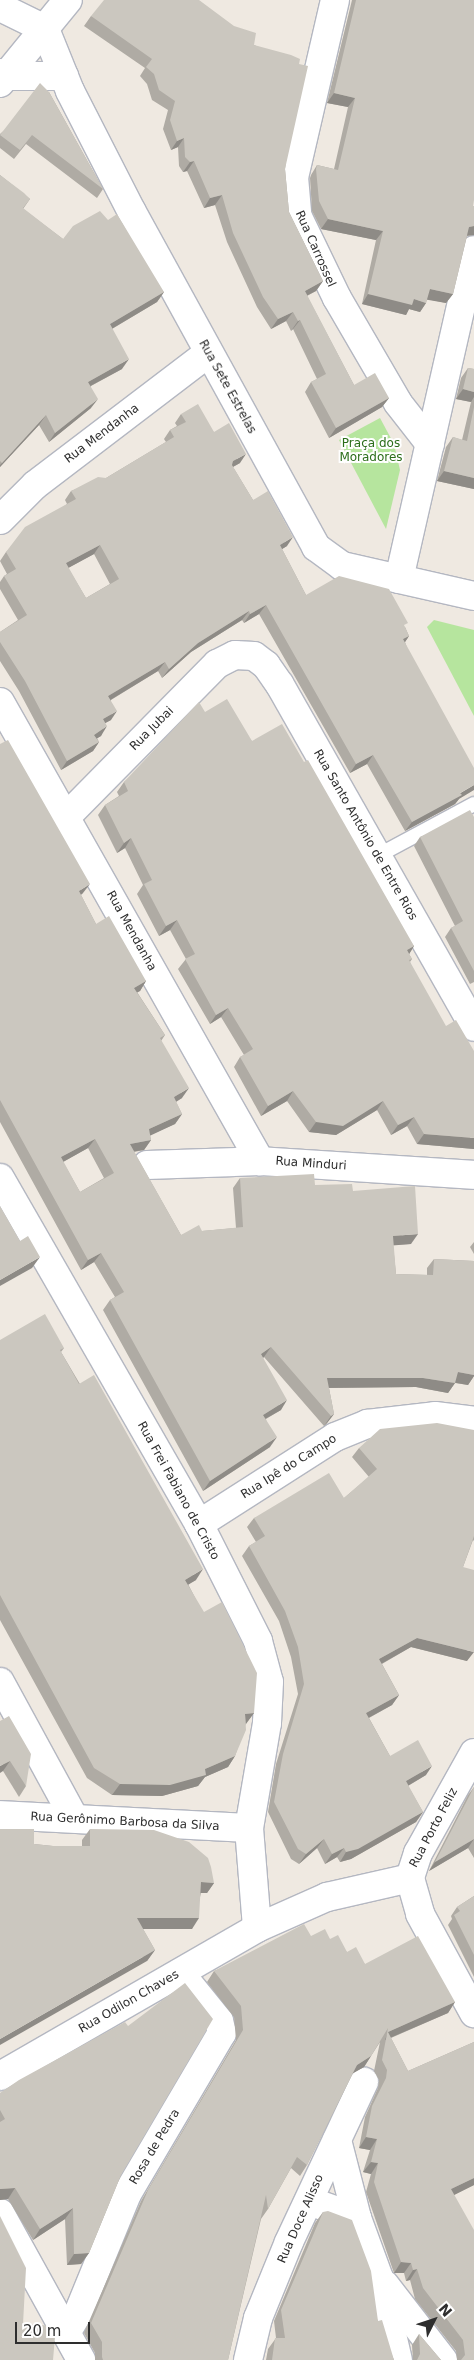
<!DOCTYPE html>
<meta charset="utf-8">
<style>
body{margin:0}
#map{position:relative;width:474px;height:2360px;overflow:hidden;background:#efe9e1;font-family:"DejaVu Sans",sans-serif}
div>[style]{position:absolute}
.green>*{inset:0;background:#b6e59e}
.roads{filter:drop-shadow(1px 0 #b4b7c1) drop-shadow(-1px 0 #b4b7c1) drop-shadow(0 1px #b4b7c1) drop-shadow(0 -1px #b4b7c1)}
.service>*{height:14px;margin:-7px;padding:0 7px;transform-origin:7px;border-radius:7px;background:#fff}
.minor>*{height:28px;margin:-14px;padding:0 14px;transform-origin:14px;border-radius:14px;background:#fff}
.tertiary>*{height:28px;margin:-14px;padding:0 14px;transform-origin:14px;border-radius:14px;background:#fff}
.wall>*{inset:0;background:#afaba4}
.shaded-wall>*{inset:0;background:#8e8b86}
.building>*{inset:0;background:#cbc7bf}
span{translate:-50% -50%;white-space:nowrap;text-align:center;line-height:1.15;-webkit-text-stroke:4px #fff;paint-order:stroke}
.street-label{font-size:12px;color:#2e2e2e}
.park-label{font-size:12px;color:#2c6e1b}
.north{position:absolute;left:409px;top:2295px;width:50px;height:50px;-webkit-text-stroke:4px #fff;paint-order:stroke;rotate:49deg;font-size:14px;font-weight:700;line-height:20px;text-align:center;color:#2e2e2e}
.north::after{content:'';display:block;margin:auto;width:18px;height:22px;background:#2e2e2e;clip-path:polygon(50% 0,100% 100%,50% 72%,0 100%)}
.scale{position:absolute;left:15px;top:2322px;width:75px;height:22px;box-sizing:border-box;border:2px solid #2e2e2e;border-top:0;padding-left:6px;font-size:15px;line-height:18px;white-space:nowrap;color:#2e2e2e;-webkit-text-stroke:4px #fff;paint-order:stroke}
</style>
<div id="map">
<div class="green">
<div style="clip-path:polygon(380px 418px,394px 444px,400px 470px,386px 529px,339px 440px)"></div>
<div style="clip-path:polygon(434px 620px,474px 630px,474px 716px,427px 627px)"></div>
</div>
<div class="roads">
<div class="service">
<div style="left:377px;top:856px;width:110px;rotate:-28.2deg"></div>
</div>
<div class="minor">
<div style="left:335px;top:0;width:182px;rotate:103deg"></div>
<div style="left:294px;top:177px;width:38px;rotate:85deg"></div>
<div style="left:297px;top:215px;width:92px;rotate:64.3deg"></div>
<div style="left:337px;top:298px;width:121px;rotate:59.8deg"></div>
<div style="left:398px;top:403px;width:52px;rotate:52deg"></div>
<div style="left:0;top:520px;width:49px;rotate:-45deg"></div>
<div style="left:35px;top:485px;width:218px;rotate:-37.3deg"></div>
<div style="left:399px;top:579px;width:337px;rotate:-77.2deg"></div>
<div style="left:0;top:702px;width:528px;rotate:60.47deg"></div>
<div style="left:67px;top:816px;width:214px;rotate:-45.4deg"></div>
<div style="left:217px;top:664px;width:20px;rotate:-27deg"></div>
<div style="left:235px;top:655px;width:19px;rotate:3deg"></div>
<div style="left:254px;top:656px;width:15px;rotate:37deg"></div>
<div style="left:266px;top:665px;width:24px;rotate:55deg"></div>
<div style="left:280px;top:685px;width:393px;rotate:60.4deg"></div>
<div style="left:147px;top:1165px;width:113px;rotate:-2deg"></div>
<div style="left:260px;top:1161px;width:214px;rotate:3.7deg"></div>
<div style="left:0;top:1178px;width:399px;rotate:60.1deg"></div>
<div style="left:199px;top:1524px;width:131px;rotate:63.2deg"></div>
<div style="left:258px;top:1641px;width:42px;rotate:75deg"></div>
<div style="left:269px;top:1682px;width:41px;rotate:92.8deg"></div>
<div style="left:267px;top:1723px;width:107px;rotate:99.7deg"></div>
<div style="left:249px;top:1828px;width:100px;rotate:85.4deg"></div>
<div style="left:257px;top:1928px;width:77px;rotate:-23.9deg"></div>
<div style="left:327px;top:1897px;width:85px;rotate:-12.9deg"></div>
<div style="left:199px;top:1524px;width:161px;rotate:-32.6deg"></div>
<div style="left:335px;top:1437px;width:35px;rotate:-22deg"></div>
<div style="left:367px;top:1424px;width:68px;rotate:-6.7deg"></div>
<div style="left:435px;top:1416px;width:39px;rotate:7deg"></div>
<div style="left:0;top:1682px;width:155px;rotate:61.4deg"></div>
<div style="left:474px;top:1753px;width:115px;rotate:119.2deg"></div>
<div style="left:418px;top:1853px;width:26px;rotate:108deg"></div>
<div style="left:410px;top:1878px;width:37px;rotate:74deg"></div>
<div style="left:420px;top:1914px;width:113px;rotate:61.4deg"></div>
<div style="left:0;top:1815px;width:249px;rotate:3deg"></div>
<div style="left:0;top:2076px;width:297px;rotate:-29.9deg"></div>
<div style="left:337px;top:2140px;width:81px;rotate:75.6deg"></div>
<div style="left:357px;top:2218px;width:64px;rotate:69.9deg"></div>
<div style="left:379px;top:2278px;width:84px;rotate:77deg"></div>
<div style="left:309px;top:2201px;width:51px;rotate:19.5deg"></div>
<div style="left:0;top:2213px;width:168px;rotate:61.1deg"></div>
<div style="left:385px;top:2285px;width:95px;rotate:52.3deg"></div>
<div style="left:66px;top:2333px;width:26px;rotate:-59deg"></div>
<div style="left:79px;top:2311px;width:126px;rotate:-67.7deg"></div>
<div style="left:127px;top:2194px;width:187px;rotate:-59.5deg"></div>
<div style="left:222px;top:2033px;width:12px;rotate:-104deg"></div>
<div style="left:219px;top:2021px;width:62px;rotate:-129.1deg"></div>
<div style="left:248px;top:2360px;width:43px;rotate:-76.6deg"></div>
<div style="left:258px;top:2318px;width:82px;rotate:-67.8deg"></div>
<div style="left:289px;top:2242px;width:177px;rotate:-64.9deg"></div>
</div>
<div class="tertiary">
<div style="left:0;top:7px;width:50px;rotate:26.1deg"></div>
<div style="left:45px;top:29px;width:67px;rotate:68deg"></div>
<div style="left:70px;top:91px;width:136px;rotate:62.9deg"></div>
<div style="left:132px;top:212px;width:382px;rotate:61.2deg"></div>
<div style="left:316px;top:547px;width:32px;rotate:36deg"></div>
<div style="left:342px;top:566px;width:135px;rotate:12.8deg"></div>
<div style="left:0;top:73px;width:7px;rotate:27deg"></div>
<div style="left:6px;top:76px;width:58px"></div>
<div style="left:0;top:83px;width:107px;rotate:-50.7deg"></div>
</div>
</div>
<div class="wall">
<div style="clip-path:polygon(352px 0,474px 0,473px 206px,474px 235px,467px 236px,453px 294px,446px 303px,427px 299px,426px 303px,420px 312px,409px 309px,406px 315px,362px 304px,376px 240px,321px 229px,312px 211px,310px 178px,311px 175px,317px 165px,334px 169px,348px 107px,327px 103px)"></div>
<div style="clip-path:polygon(91px 16px,254px 45px,299px 64px,285px 169px,289px 212px,323px 281px,316px 291px,307px 296px,354px 385px,389px 398px,382px 407px,329px 438px,305px 392px,311px 382px,317px 379px,293px 329px,291px 331px,286px 321px,271px 329px,257px 307px,227px 242px,215px 205px,204px 208px,187px 171px,183px 172px,179px 166px,178px 147px,171px 150px,163px 129px,168px 110px,152px 100px,147px 84px,140px 76px,145px 68px,84px 26px)"></div>
<div style="clip-path:polygon(49px 92px,103px 189px,97px 198px,26px 144px,14px 159px,0 148px,0 134px)"></div>
<div style="clip-path:polygon(0 175px,30px 199px,23px 209px,63px 239px,164px 292px,157px 302px,112px 329px,122px 369px,91px 386px,91px 408px,49px 442px,39px 425px,0 467px)"></div>
<div style="clip-path:polygon(468px 368px,474px 369px,474px 489px,437px 481px,446px 447px,453px 437px,462px 440px,471px 402px,456px 399px,461px 378px)"></div>
<div style="clip-path:polygon(evenodd,181px 414px,214px 432px,240px 463px,233px 467px,253px 500px,287px 546px,282px 549px,306px 595px,405px 627px,409px 636px,405px 642px,459px 799px,455px 804px,405px 831px,367px 764px,350px 773px,259px 614px,244px 623px,242px 620px,191px 652px,162px 678px,158px 671px,111px 700px,111px 720px,105px 723px,101px 736px,97px 738px,99px 742px,93px 751px,61px 770px,19px 691px,0 661px,0 632px,18px 620px,0 589px,0 582px,4px 576px,7px 574px,0 561px,6px 552px,67px 504px,65px 500px,71px 491px,106px 478px,166px 442px,164px 439px,170px 430px,177px 426px,175px 423px,181px 414px,94px 554px,110px 584px,86px 598px,68px 568px,94px 554px)"></div>
<div style="clip-path:polygon(205px 712px,252px 741px,414px 946px,409px 954px,412px 959px,410px 962px,474px 1149px,417px 1144px,407px 1126px,391px 1135px,377px 1110px,336px 1135px,309px 1132px,287px 1101px,261px 1116px,234px 1067px,240px 1057px,244px 1055px,221px 1017px,210px 1024px,178px 969px,186px 959px,170px 930px,159px 936px,137px 894px,143px 885px,125px 848px,117px 853px,98px 815px,105px 805px,119px 796px,117px 792px,124px 782px)"></div>
<div style="clip-path:polygon(evenodd,0 744px,83px 893px,81px 895px,96px 924px,146px 981px,140px 991px,137px 992px,165px 1035px,161px 1041px,182px 1098px,176px 1102px,182px 1114px,175px 1124px,150px 1135px,151px 1140px,144px 1150px,134px 1152px,181px 1235px,202px 1231px,236px 1228px,233px 1188px,240px 1178px,315px 1185px,353px 1191px,411px 1244px,393px 1245px,396px 1274px,427px 1275px,427px 1268px,434px 1259px,474px 1261px,474px 1376px,468px 1385px,455px 1383px,448px 1393px,416px 1387px,329px 1388px,334px 1414px,327px 1423px,324px 1426px,264px 1357px,263px 1358px,281px 1410px,266px 1419px,270px 1447px,203px 1491px,103px 1310px,110px 1300px,115px 1297px,94px 1262px,81px 1270px,0 1122px,0 744px,88px 1148px,104px 1178px,80px 1192px,63px 1162px,88px 1148px)"></div>
<div style="clip-path:polygon(474px 817px,474px 982px,470px 984px,445px 937px,451px 928px,455px 926px,414px 846px,420px 837px)"></div>
<div style="clip-path:polygon(474px 1242px,474px 1254px,470px 1247px)"></div>
<div style="clip-path:polygon(0 1340px,64px 1348px,61px 1352px,196px 1580px,188px 1584px,254px 1713px,246px 1723px,235px 1756px,228px 1767px,205px 1777px,198px 1786px,162px 1796px,112px 1795px,87px 1778px,0 1620px)"></div>
<div style="clip-path:polygon(474px 1430px,474px 1541px,473px 1540px,463px 1567px,467px 1661px,411px 1647px,382px 1664px,399px 1695px,392px 1705px,369px 1718px,390px 1756px,426px 1775px,408px 1786px,423px 1812px,416px 1822px,351px 1859px,340px 1862px,337px 1857px,325px 1864px,317px 1848px,299px 1864px,291px 1859px,268px 1812px,276px 1764px,298px 1694px,291px 1657px,279px 1621px,242px 1556px,249px 1546px,256px 1542px,247px 1527px,254px 1518px,344px 1498px,369px 1477px,352px 1457px,359px 1448px)"></div>
<div style="clip-path:polygon(0 1721px,26px 1786px,19px 1797px,3px 1771px)"></div>
<div style="clip-path:polygon(474px 1787px,474px 1858px,468px 1848px,429px 1871px,468px 1795px)"></div>
<div style="clip-path:polygon(90px 1829px,214px 1883px,207px 1893px,201px 1893px,192px 1929px,143px 1929px,155px 1950px,147px 1961px,34px 1844px,53px 1846px,82px 1846px,82px 1840px)"></div>
<div style="clip-path:polygon(474px 1896px,474px 1977px,448px 1925px,452px 1919px,451px 1916px,457px 1907px)"></div>
<div style="clip-path:polygon(311px 1936px,330px 1939px,347px 1952px,365px 1964px,455px 2002px,448px 2013px,391px 2038px,408px 2071px,474px 2042px,474px 2185px,454px 2195px,474px 2360px,457px 2360px,456px 2351px,415px 2299px,410px 2280px,406px 2281px,404px 2273px,394px 2273px,366px 2192px,371px 2174px,363px 2172px,370px 2150px,359px 2148px,365px 2117px,378px 2088px,379px 2080px,374px 2071px,380px 2042px,364px 2067px,353px 2073px,307px 2165px,300px 2176px,291px 2168px,268px 2209px,261px 2219px,228px 2360px,95px 2360px,95px 2353px,84px 2333px,141px 2201px,236px 2040px,234px 2017px,207px 1982px,214px 1971px)"></div>
<div style="clip-path:polygon(0 2093px,121px 2175px,89px 2253px,81px 2264px,67px 2265px,65px 2219px,33px 2240px,8px 2199px,0 2200px)"></div>
<div style="clip-path:polygon(323px 2212px,378px 2321px,394px 2360px,266px 2360px,268px 2349px,276px 2338px,274px 2321px,315px 2223px)"></div>
<div style="clip-path:polygon(419px 2334px,441px 2360px,413px 2360px,412px 2345px)"></div>
</div>
<div class="shaded-wall">
<div style="clip-path:polygon(334px 93px,355px 98px,348px 107px,327px 103px)"></div>
<div style="clip-path:polygon(184px 138px,178px 147px,171px 150px,177px 141px)"></div>
<div style="clip-path:polygon(194px 161px,187px 171px,183px 172px,190px 162px)"></div>
<div style="clip-path:polygon(222px 195px,215px 205px,204px 208px,210px 198px)"></div>
<div style="clip-path:polygon(328px 219px,383px 231px,376px 240px,321px 229px)"></div>
<div style="clip-path:polygon(474px 226px,474px 235px,462px 236px,469px 227px)"></div>
<div style="clip-path:polygon(323px 281px,316px 291px,298px 300px,305px 291px)"></div>
<div style="clip-path:polygon(430px 289px,453px 294px,446px 303px,423px 299px)"></div>
<div style="clip-path:polygon(164px 292px,157px 302px,103px 334px,110px 324px)"></div>
<div style="clip-path:polygon(368px 294px,414px 299px,426px 303px,420px 312px,409px 309px,406px 315px,362px 304px)"></div>
<div style="clip-path:polygon(293px 312px,286px 321px,271px 329px,278px 319px)"></div>
<div style="clip-path:polygon(300px 320px,293px 329px,291px 331px,298px 321px)"></div>
<div style="clip-path:polygon(129px 359px,122px 369px,81px 391px,88px 382px)"></div>
<div style="clip-path:polygon(463px 389px,474px 392px,474px 397px,471px 402px,456px 399px)"></div>
<div style="clip-path:polygon(389px 398px,382px 407px,329px 438px,336px 428px)"></div>
<div style="clip-path:polygon(98px 399px,91px 408px,49px 442px,55px 433px)"></div>
<div style="clip-path:polygon(46px 415px,39px 425px,0 467px,0 465px,2px 463px)"></div>
<div style="clip-path:polygon(246px 454px,240px 463px,227px 470px,233px 461px)"></div>
<div style="clip-path:polygon(444px 471px,474px 478px,474px 489px,437px 481px)"></div>
<div style="clip-path:polygon(293px 537px,287px 546px,274px 554px,280px 545px)"></div>
<div style="clip-path:polygon(100px 545px,94px 554px,59px 573px,66px 563px)"></div>
<div style="clip-path:polygon(266px 605px,259px 614px,244px 623px,250px 614px)"></div>
<div style="clip-path:polygon(249px 611px,242px 620px,191px 652px,162px 678px,169px 669px,198px 643px)"></div>
<div style="clip-path:polygon(409px 636px,403px 645px,403px 639px)"></div>
<div style="clip-path:polygon(165px 662px,158px 671px,102px 705px,108px 696px)"></div>
<div style="clip-path:polygon(117px 711px,111px 720px,96px 728px,103px 719px)"></div>
<div style="clip-path:polygon(107px 726px,101px 736px,88px 744px,94px 735px)"></div>
<div style="clip-path:polygon(99px 742px,93px 751px,61px 770px,67px 761px)"></div>
<div style="clip-path:polygon(373px 755px,367px 764px,350px 773px,356px 764px)"></div>
<div style="clip-path:polygon(474px 785px,474px 790px,459px 799px,455px 804px,405px 831px,412px 822px)"></div>
<div style="clip-path:polygon(131px 838px,125px 848px,117px 853px,124px 843px)"></div>
<div style="clip-path:polygon(90px 884px,83px 893px,72px 901px,79px 891px)"></div>
<div style="clip-path:polygon(177px 920px,170px 930px,159px 936px,166px 926px)"></div>
<div style="clip-path:polygon(414px 946px,408px 956px,407px 950px)"></div>
<div style="clip-path:polygon(146px 981px,140px 991px,127px 998px,134px 988px)"></div>
<div style="clip-path:polygon(228px 1008px,221px 1017px,210px 1024px,216px 1015px)"></div>
<div style="clip-path:polygon(189px 1088px,182px 1098px,167px 1107px,174px 1097px)"></div>
<div style="clip-path:polygon(293px 1091px,287px 1101px,261px 1116px,268px 1106px)"></div>
<div style="clip-path:polygon(383px 1101px,377px 1110px,336px 1135px,309px 1132px,316px 1122px)"></div>
<div style="clip-path:polygon(182px 1114px,175px 1124px,143px 1139px,149px 1129px)"></div>
<div style="clip-path:polygon(414px 1117px,407px 1126px,391px 1135px,398px 1125px)"></div>
<div style="clip-path:polygon(424px 1134px,474px 1138px,474px 1149px,417px 1144px)"></div>
<div style="clip-path:polygon(95px 1139px,88px 1148px,54px 1167px,61px 1157px)"></div>
<div style="clip-path:polygon(151px 1140px,144px 1150px,123px 1153px,130px 1144px)"></div>
<div style="clip-path:polygon(418px 1234px,411px 1244px,386px 1246px,393px 1236px)"></div>
<div style="clip-path:polygon(101px 1253px,94px 1262px,81px 1270px,88px 1260px)"></div>
<div style="clip-path:polygon(40px 1257px,32px 1268px,0 1286px,0 1280px)"></div>
<div style="clip-path:polygon(271px 1347px,264px 1357px,254px 1364px,261px 1354px)"></div>
<div style="clip-path:polygon(458px 1372px,474px 1375px,474px 1376px,468px 1385px,451px 1382px)"></div>
<div style="clip-path:polygon(327px 1378px,423px 1378px,455px 1383px,448px 1393px,416px 1387px,321px 1388px)"></div>
<div style="clip-path:polygon(287px 1400px,281px 1410px,256px 1424px,263px 1415px)"></div>
<div style="clip-path:polygon(334px 1414px,327px 1423px,324px 1426px,331px 1416px)"></div>
<div style="clip-path:polygon(277px 1437px,270px 1447px,203px 1491px,210px 1481px)"></div>
<div style="clip-path:polygon(203px 1569px,196px 1580px,178px 1591px,185px 1580px)"></div>
<div style="clip-path:polygon(417px 1638px,474px 1652px,467px 1661px,411px 1647px,372px 1669px,379px 1659px)"></div>
<div style="clip-path:polygon(399px 1695px,392px 1705px,359px 1723px,366px 1713px)"></div>
<div style="clip-path:polygon(254px 1713px,246px 1724px,245px 1714px)"></div>
<div style="clip-path:polygon(235px 1756px,228px 1767px,205px 1777px,198px 1786px,162px 1796px,112px 1795px,120px 1784px,205px 1769px)"></div>
<div style="clip-path:polygon(10px 1761px,3px 1771px,0 1773px,0 1766px)"></div>
<div style="clip-path:polygon(432px 1766px,426px 1775px,399px 1791px,406px 1781px)"></div>
<div style="clip-path:polygon(423px 1812px,416px 1822px,351px 1859px,340px 1862px,346px 1852px)"></div>
<div style="clip-path:polygon(324px 1839px,317px 1848px,299px 1864px,306px 1854px)"></div>
<div style="clip-path:polygon(474px 1839px,468px 1848px,429px 1871px,435px 1862px)"></div>
<div style="clip-path:polygon(344px 1848px,337px 1857px,325px 1864px,332px 1854px)"></div>
<div style="clip-path:polygon(201px 1882px,214px 1883px,207px 1893px,193px 1893px)"></div>
<div style="clip-path:polygon(137px 1918px,199px 1918px,192px 1929px,129px 1929px)"></div>
<div style="clip-path:polygon(155px 1950px,147px 1961px,0 2045px,0 2039px)"></div>
<div style="clip-path:polygon(455px 2002px,448px 2013px,385px 2040px,388px 2032px)"></div>
<div style="clip-path:polygon(371px 2056px,364px 2067px,350px 2075px,357px 2065px)"></div>
<div style="clip-path:polygon(366px 2137px,377px 2139px,370px 2150px,359px 2148px)"></div>
<div style="clip-path:polygon(371px 2162px,378px 2163px,371px 2174px,363px 2172px)"></div>
<div style="clip-path:polygon(474px 2178px,474px 2185px,444px 2200px,451px 2189px)"></div>
<div style="clip-path:polygon(15px 2188px,8px 2199px,0 2200px,0 2189px)"></div>
<div style="clip-path:polygon(73px 2208px,65px 2219px,33px 2240px,40px 2229px)"></div>
<div style="clip-path:polygon(89px 2253px,81px 2264px,67px 2265px,74px 2254px)"></div>
<div style="clip-path:polygon(401px 2262px,411px 2263px,404px 2273px,394px 2273px)"></div>
<div style="clip-path:polygon(417px 2269px,410px 2280px,406px 2281px,413px 2270px)"></div>
</div>
<div class="building">
<div style="clip-path:polygon(104px 0,199px 0,234px 26px,256px 33px,254px 45px,291px 55px,300px 59px,299px 64px,308px 66px,285px 169px,289px 212px,323px 281px,305px 291px,354px 385px,375px 373px,389px 398px,336px 428px,311px 382px,326px 374px,300px 320px,298px 321px,293px 312px,278px 319px,263px 297px,233px 233px,222px 195px,210px 198px,194px 161px,190px 162px,185px 157px,184px 138px,177px 141px,170px 120px,175px 101px,159px 90px,154px 74px,146px 67px,152px 59px,91px 16px)"></div>
<div style="clip-path:polygon(356px 0,474px 0,474px 200px,473px 206px,474px 206px,474px 226px,469px 227px,453px 294px,430px 289px,426px 303px,414px 299px,412px 305px,368px 294px,383px 231px,328px 219px,319px 201px,316px 169px,317px 165px,338px 170px,355px 98px,334px 93px)"></div>
<div style="clip-path:polygon(40px 83px,49px 92px,103px 189px,32px 135px,20px 150px,0 135px)"></div>
<div style="clip-path:polygon(0 175px,24px 193px,30px 199px,23px 208px,63px 239px,73px 226px,100px 211px,108px 220px,117px 214px,164px 292px,110px 324px,129px 359px,88px 382px,98px 399px,55px 433px,46px 415px,2px 463px,0 461px)"></div>
<div style="clip-path:polygon(468px 368px,474px 369px,474px 392px,463px 389px)"></div>
<div style="clip-path:polygon(evenodd,198px 404px,214px 432px,229px 423px,246px 454px,233px 461px,232px 465px,253px 500px,268px 491px,293px 537px,280px 545px,306px 595px,339px 576px,389px 589px,408px 623px,404px 625px,409px 636px,403px 639px,474px 768px,474px 785px,460px 793px,462px 795px,412px 822px,373px 755px,356px 764px,266px 605px,250px 614px,249px 611px,198px 643px,169px 669px,165px 662px,108px 696px,117px 711px,103px 719px,107px 726px,94px 735px,99px 742px,67px 761px,25px 681px,0 642px,0 632px,27px 615px,4px 576px,16px 569px,6px 552px,25px 527px,76px 499px,71px 491px,98px 477px,106px 478px,174px 437px,170px 430px,186px 422px,181px 414px,198px 404px,100px 545px,119px 579px,86px 598px,66px 563px,100px 545px)"></div>
<div style="clip-path:polygon(474px 407px,474px 478px,444px 471px,453px 437px,467px 441px)"></div>
<div style="clip-path:polygon(227px 699px,252px 741px,282px 724px,304px 762px,308px 760px,414px 946px,407px 950px,412px 959px,409px 960px,446px 1026px,456px 1020px,474px 1051px,474px 1138px,424px 1134px,414px 1117px,398px 1125px,383px 1101px,343px 1126px,316px 1122px,293px 1091px,268px 1106px,240px 1057px,253px 1049px,228px 1008px,216px 1015px,185px 959px,195px 954px,177px 920px,166px 926px,144px 884px,152px 880px,131px 838px,124px 843px,105px 805px,128px 791px,124px 782px,199px 702px,205px 712px)"></div>
<div style="clip-path:polygon(evenodd,8px 740px,90px 884px,79px 891px,96px 924px,109px 916px,146px 981px,134px 988px,165px 1035px,160px 1038px,189px 1088px,174px 1097px,182px 1114px,149px 1129px,151px 1140px,130px 1144px,181px 1235px,199px 1225px,202px 1231px,243px 1227px,240px 1178px,314px 1174px,315px 1185px,352px 1184px,353px 1191px,415px 1186px,418px 1234px,393px 1236px,396px 1274px,433px 1275px,434px 1259px,474px 1261px,474px 1375px,458px 1372px,455px 1383px,423px 1378px,327px 1378px,334px 1414px,331px 1416px,271px 1347px,261px 1354px,287px 1400px,263px 1415px,277px 1437px,210px 1481px,110px 1300px,124px 1292px,101px 1253px,88px 1260px,0 1100px,0 744px,8px 740px,95px 1139px,114px 1173px,80px 1192px,61px 1157px,95px 1139px)"></div>
<div style="clip-path:polygon(470px 810px,474px 817px,474px 971px,451px 928px,463px 921px,420px 837px)"></div>
<div style="clip-path:polygon(0 1206px,20px 1241px,28px 1236px,40px 1257px,0 1280px)"></div>
<div style="clip-path:polygon(45px 1314px,64px 1348px,60px 1350px,79px 1384px,94px 1375px,203px 1569px,185px 1580px,204px 1612px,222px 1602px,257px 1673px,254px 1713px,245px 1714px,246px 1730px,235px 1756px,205px 1769px,206px 1775px,170px 1785px,120px 1784px,94px 1768px,0 1595px,0 1340px)"></div>
<div style="clip-path:polygon(437px 1423px,474px 1430px,474px 1536px,463px 1567px,474px 1570px,474px 1652px,417px 1638px,379px 1659px,399px 1695px,366px 1713px,390px 1756px,418px 1740px,432px 1766px,406px 1781px,423px 1812px,358px 1849px,346px 1852px,344px 1848px,332px 1854px,324px 1839px,306px 1854px,298px 1849px,274px 1802px,283px 1754px,304px 1684px,298px 1647px,285px 1611px,249px 1546px,265px 1536px,254px 1518px,329px 1473px,344px 1498px,377px 1469px,359px 1448px,380px 1429px)"></div>
<div style="clip-path:polygon(9px 1716px,31px 1754px,26px 1786px,10px 1761px,0 1766px,0 1721px)"></div>
<div style="clip-path:polygon(474px 1787px,474px 1839px,435px 1862px)"></div>
<div style="clip-path:polygon(0 1829px,34px 1829px,34px 1844px,53px 1846px,90px 1846px,90px 1829px,154px 1830px,189px 1842px,208px 1858px,211px 1867px,214px 1883px,201px 1882px,199px 1918px,137px 1918px,155px 1950px,0 2039px)"></div>
<div style="clip-path:polygon(474px 1896px,474px 1955px,454px 1915px,460px 1911px,457px 1907px)"></div>
<div style="clip-path:polygon(304px 1924px,311px 1936px,325px 1929px,330px 1939px,338px 1935px,347px 1952px,356px 1947px,365px 1964px,418px 1936px,455px 2002px,388px 2032px,408px 2071px,474px 2042px,474px 2178px,451px 2189px,474px 2230px,474px 2360px,461px 2360px,465px 2355px,463px 2340px,423px 2288px,417px 2269px,413px 2270px,411px 2263px,401px 2262px,374px 2182px,378px 2163px,371px 2162px,377px 2139px,366px 2137px,372px 2106px,386px 2078px,387px 2070px,382px 2060px,388px 2028px,371px 2056px,357px 2065px,307px 2165px,297px 2157px,268px 2209px,266px 2195px,228px 2360px,103px 2360px,102px 2357px,102px 2342px,91px 2323px,148px 2190px,243px 2030px,241px 2006px,214px 1971px)"></div>
<div style="clip-path:polygon(185px 1983px,213px 2019px,121px 2175px,89px 2253px,74px 2254px,73px 2208px,40px 2229px,15px 2188px,0 2189px,0 2122px,5px 2119px,0 2110px,0 2093px,19px 2080px,125px 2022px,128px 2026px)"></div>
<div style="clip-path:polygon(328px 2211px,352px 2220px,371px 2271px,378px 2321px,382px 2320px,394px 2360px,272px 2360px,275px 2338px,285px 2338px,281px 2310px,323px 2212px)"></div>
<div style="clip-path:polygon(0 2216px,26px 2268px,23px 2324px,56px 2326px,53px 2360px,0 2360px)"></div>
<div style="clip-path:polygon(419px 2334px,441px 2360px,417px 2360px,420px 2354px)"></div>
</div>
<div class="street-label">
<span style="left:315px;top:249px;rotate:66deg">Rua Carrossel</span>
<span style="left:227px;top:387px;rotate:61deg">Rua Sete Estrelas</span>
<span style="left:102px;top:434px;rotate:-37deg">Rua Mendanha</span>
<span style="left:152px;top:729px;rotate:-45deg">Rua Jubai</span>
<span style="left:365px;top:835px;rotate:60deg">Rua Santo Antônio de Entre Rios</span>
<span style="left:131px;top:931px;rotate:61deg">Rua Mendanha</span>
<span style="left:311px;top:1164px;rotate:4deg">Rua Minduri</span>
<span style="left:289px;top:1467px;rotate:-32deg">Rua Ipê do Campo</span>
<span style="left:178px;top:1491px;rotate:61deg">Rua Frei Fabiano de Cristo</span>
<span style="left:125px;top:1822px;rotate:3deg">Rua Gerônimo Barbosa da Silva</span>
<span style="left:434px;top:1828px;rotate:-62deg">Rua Porto Feliz</span>
<span style="left:129px;top:2002px;rotate:-30deg">Rua Odilon Chaves</span>
<span style="left:155px;top:2147px;rotate:-59deg">Rosa de Pedra</span>
<span style="left:301px;top:2219px;rotate:-66deg">Rua Doce Alisso</span>
</div>
<div class="park-label">
<span style="left:371px;top:451px">Praça dos<br>Moradores</span>
</div>
<div class="north">N</div>
<div class="scale">20 m</div>
</div>
